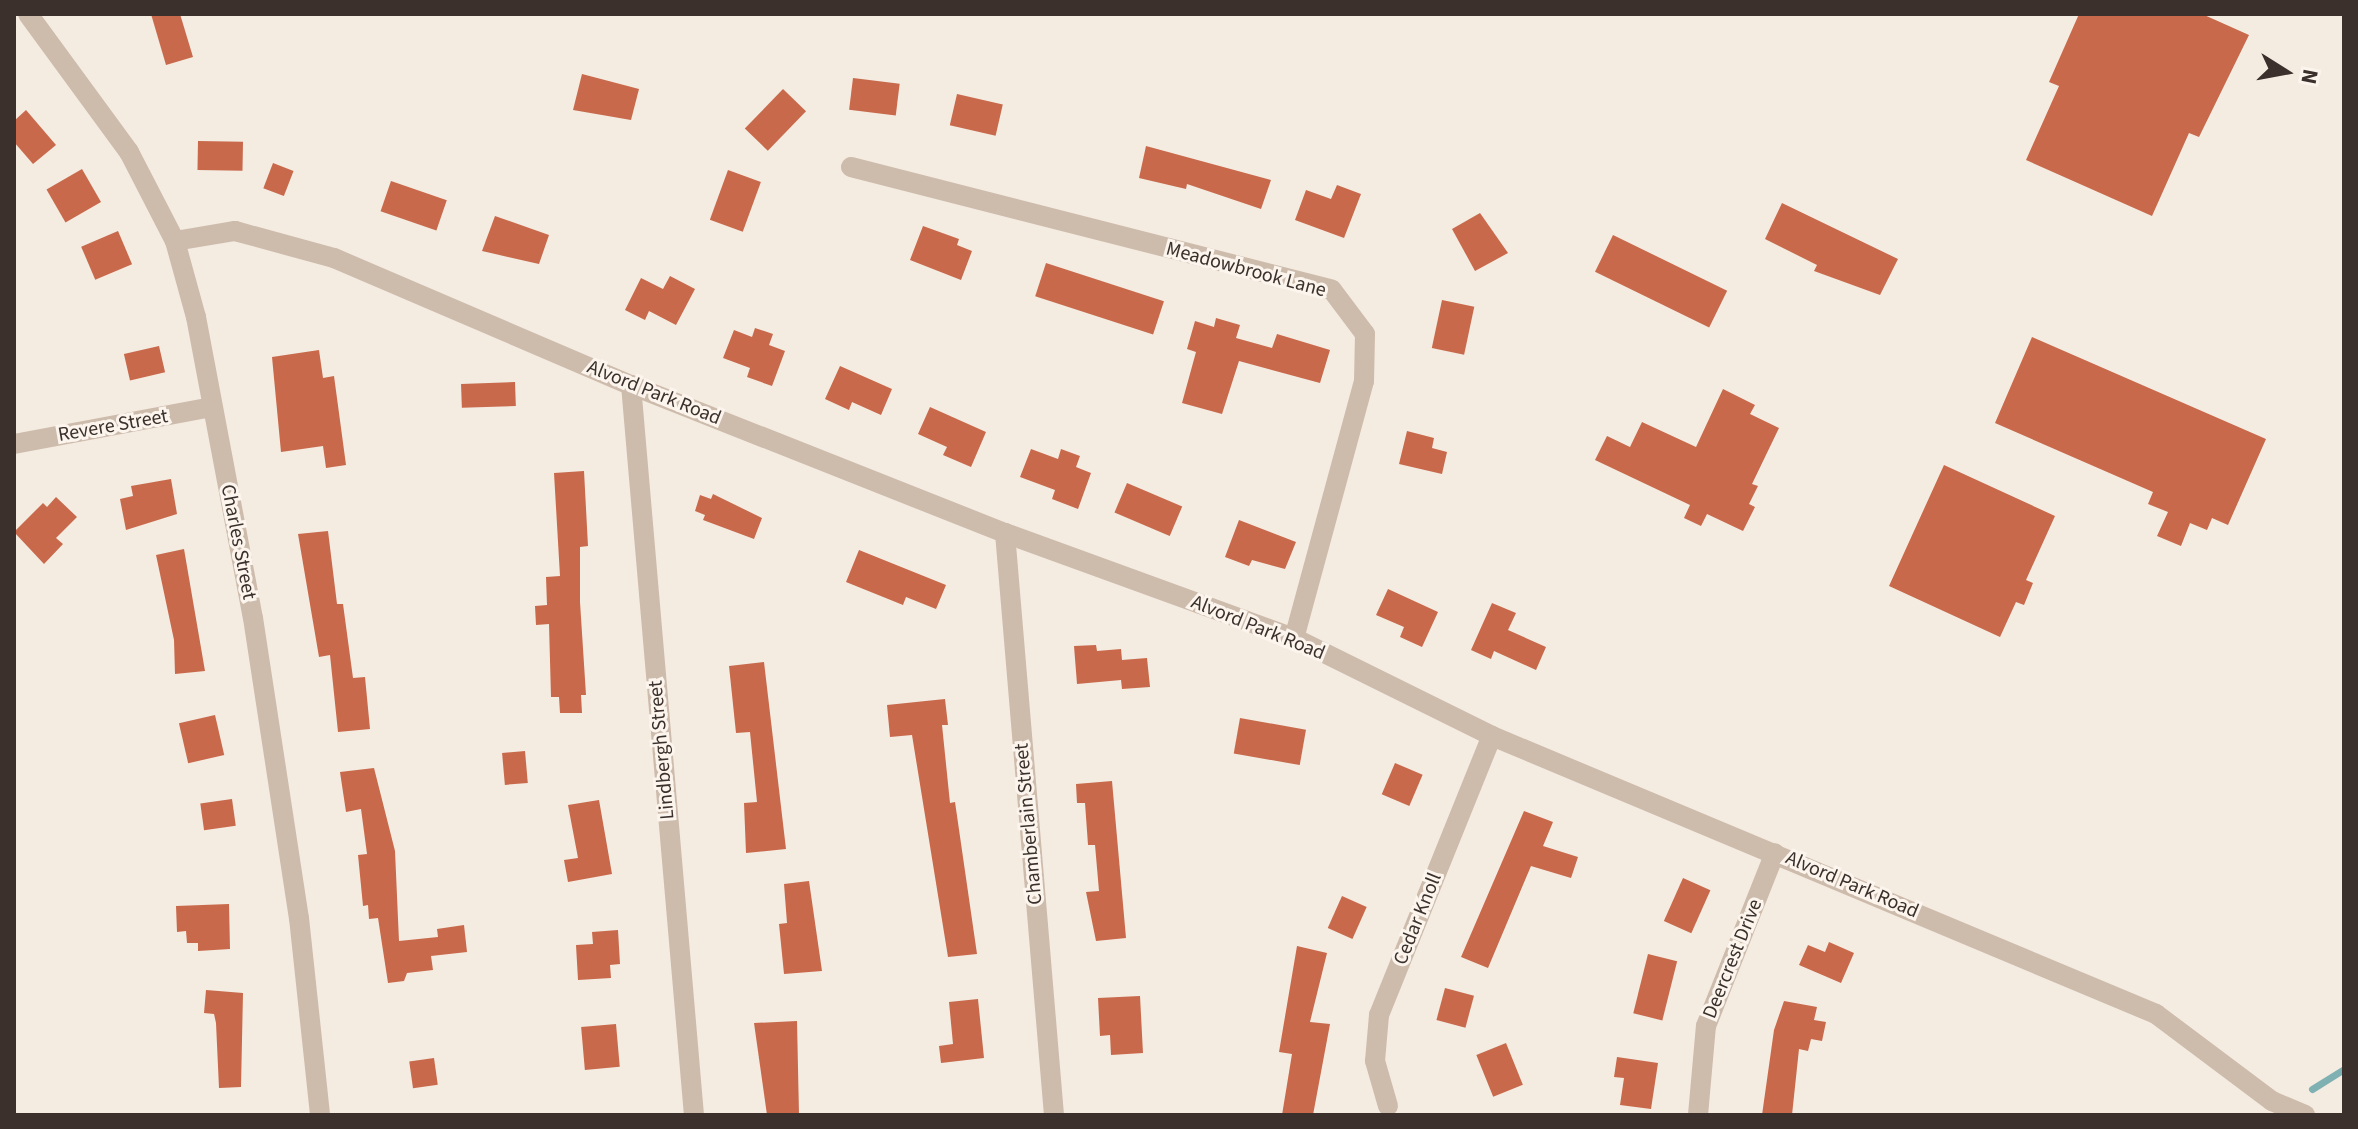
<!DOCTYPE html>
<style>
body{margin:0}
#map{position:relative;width:2358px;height:1129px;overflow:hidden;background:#f4ebe1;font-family:"Source Sans 3",sans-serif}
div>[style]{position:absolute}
.stream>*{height:7px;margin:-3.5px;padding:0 3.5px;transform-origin:3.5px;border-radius:3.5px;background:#7fb0b2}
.building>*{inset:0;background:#c8694b;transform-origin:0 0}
.minor>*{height:20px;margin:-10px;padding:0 10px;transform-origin:10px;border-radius:10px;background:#cdbbac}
.tertiary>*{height:20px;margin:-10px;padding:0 10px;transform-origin:10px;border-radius:10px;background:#cdbbac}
span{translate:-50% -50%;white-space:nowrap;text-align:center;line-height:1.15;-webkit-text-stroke:6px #fbf5ee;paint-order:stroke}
.street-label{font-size:20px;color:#3b302b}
.frame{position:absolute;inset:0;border:16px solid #3b302b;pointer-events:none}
.north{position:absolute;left:2246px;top:32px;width:80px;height:80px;-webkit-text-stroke:6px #fbf5ee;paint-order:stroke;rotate:101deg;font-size:22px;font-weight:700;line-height:32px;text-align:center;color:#3b302b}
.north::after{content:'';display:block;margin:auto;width:28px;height:36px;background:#3b302b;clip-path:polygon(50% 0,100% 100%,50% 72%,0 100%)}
</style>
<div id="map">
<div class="stream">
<div style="left:2312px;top:1089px;width:38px;rotate:-32deg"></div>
</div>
<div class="building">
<div style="clip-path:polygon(151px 14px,180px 14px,193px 57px,166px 65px)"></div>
<div style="clip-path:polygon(2079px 14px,2202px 14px,2249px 35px,2199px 137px,2189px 133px,2152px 216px,2026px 160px,2059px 86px,2049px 82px)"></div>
<div style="clip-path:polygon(582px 74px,639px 89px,631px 120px,573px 110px)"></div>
<div style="left:853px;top:78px;width:47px;height:32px;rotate:7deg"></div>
<div style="left:783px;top:89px;width:32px;height:55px;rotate:44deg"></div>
<div style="left:957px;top:94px;width:47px;height:32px;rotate:13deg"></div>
<div style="clip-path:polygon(26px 110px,56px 145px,33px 164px,14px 142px,14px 121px)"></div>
<div style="left:198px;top:141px;width:45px;height:29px;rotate:1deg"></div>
<div style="clip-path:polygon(1146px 146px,1271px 180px,1261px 209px,1187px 184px,1186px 189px,1139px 178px)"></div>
<div style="left:273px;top:163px;width:22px;height:27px;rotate:21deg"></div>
<div style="left:82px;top:169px;width:38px;height:41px;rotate:60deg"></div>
<div style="left:728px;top:170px;width:35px;height:53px;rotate:20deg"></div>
<div style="left:391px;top:181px;width:59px;height:32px;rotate:19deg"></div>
<div style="clip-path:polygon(1337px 185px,1361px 194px,1344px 238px,1295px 220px,1306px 190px,1331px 199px)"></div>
<div style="clip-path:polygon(1782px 203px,1898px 259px,1880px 295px,1814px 271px,1817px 265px,1765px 239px)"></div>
<div style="clip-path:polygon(1480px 213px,1508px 253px,1475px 271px,1452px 229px)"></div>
<div style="clip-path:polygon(495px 216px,549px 235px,539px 264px,482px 251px)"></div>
<div style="clip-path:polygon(923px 226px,959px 239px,957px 245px,972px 251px,961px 280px,910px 260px)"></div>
<div style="left:118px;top:231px;width:36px;height:40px;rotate:67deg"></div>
<div style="left:1613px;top:235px;width:127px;height:41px;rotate:26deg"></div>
<div style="left:1046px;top:263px;width:124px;height:35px;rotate:18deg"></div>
<div style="clip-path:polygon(670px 276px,695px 289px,676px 325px,649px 311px,645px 320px,625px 310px,641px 278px,663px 289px)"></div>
<div style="left:1442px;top:300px;width:33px;height:49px;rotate:12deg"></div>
<div style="clip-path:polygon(1216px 318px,1240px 325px,1236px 338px,1272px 348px,1277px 334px,1330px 350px,1320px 383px,1239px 361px,1222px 414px,1182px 403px,1196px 352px,1187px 349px,1195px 321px,1214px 327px)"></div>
<div style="clip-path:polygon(755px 328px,773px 334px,769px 345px,785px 351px,772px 386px,747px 377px,750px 368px,723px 358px,734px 330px,752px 337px)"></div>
<div style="clip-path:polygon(2032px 337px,2266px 439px,2228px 525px,2212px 518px,2207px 530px,2190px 523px,2181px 546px,2157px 536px,2168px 512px,2148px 504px,2153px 492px,1995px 423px)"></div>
<div style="left:159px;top:346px;width:27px;height:36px;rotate:77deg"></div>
<div style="clip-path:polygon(319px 350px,323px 378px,334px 376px,346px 465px,326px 468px,323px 446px,281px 452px,272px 357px)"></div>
<div style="clip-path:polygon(840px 366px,892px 389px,881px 415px,852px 402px,849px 410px,825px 399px)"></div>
<div style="left:515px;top:382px;width:24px;height:54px;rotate:88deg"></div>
<div style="clip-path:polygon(1723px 389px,1755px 405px,1750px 414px,1779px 428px,1752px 484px,1758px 486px,1749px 504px,1755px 507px,1743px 531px,1707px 514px,1701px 526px,1684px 518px,1690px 505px,1595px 460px,1607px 436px,1630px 447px,1642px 422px,1696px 447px)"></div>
<div style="clip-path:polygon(930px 407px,986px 432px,971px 467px,943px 455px,947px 447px,918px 434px)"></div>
<div style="clip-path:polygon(1407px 431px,1434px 438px,1432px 448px,1447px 452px,1442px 474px,1399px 464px)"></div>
<div style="clip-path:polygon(1031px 449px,1058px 459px,1061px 449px,1080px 456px,1076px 467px,1091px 473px,1078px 509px,1052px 499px,1055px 490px,1020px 477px)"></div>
<div style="clip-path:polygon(1944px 465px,2055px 516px,2026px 580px,2033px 583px,2024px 605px,2016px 602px,2000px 637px,1889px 586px)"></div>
<div style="clip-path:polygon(584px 471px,588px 546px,580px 547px,580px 602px,586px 695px,581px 695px,582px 713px,560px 713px,559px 697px,551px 697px,549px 624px,536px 625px,535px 606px,547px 605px,546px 577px,560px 576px,554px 473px)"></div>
<div style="clip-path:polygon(171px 479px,177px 514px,126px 530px,120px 499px,133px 496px,131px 486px)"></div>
<div style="left:1127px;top:483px;width:60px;height:32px;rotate:23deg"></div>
<div style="clip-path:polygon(713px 494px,762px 518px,754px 539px,703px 520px,705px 515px,695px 511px,700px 495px,711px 499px)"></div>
<div style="clip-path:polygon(56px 497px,77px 517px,56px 538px,63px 544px,44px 564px,14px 532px,43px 503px,47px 507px)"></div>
<div style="clip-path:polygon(1239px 520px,1296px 542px,1285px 569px,1252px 560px,1249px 566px,1225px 557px)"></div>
<div style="clip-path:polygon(328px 531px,337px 604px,343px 604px,353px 678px,365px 677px,370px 729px,338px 732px,330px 655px,319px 657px,298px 534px)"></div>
<div style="clip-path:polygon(184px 549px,205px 671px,175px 674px,174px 640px,156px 555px)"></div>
<div style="clip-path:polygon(859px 550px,946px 585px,936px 609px,906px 597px,903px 605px,846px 582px)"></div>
<div style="clip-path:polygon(1388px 589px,1438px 612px,1422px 647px,1400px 637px,1404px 627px,1376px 615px)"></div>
<div style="clip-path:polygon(1492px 603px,1516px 613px,1508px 630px,1546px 647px,1536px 670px,1494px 651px,1491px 659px,1471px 650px)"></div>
<div style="clip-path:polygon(1096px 645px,1097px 651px,1121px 649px,1122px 660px,1147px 658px,1150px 687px,1122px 689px,1121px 680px,1077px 684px,1074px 646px)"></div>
<div style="clip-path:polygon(764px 662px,786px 849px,746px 853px,744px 803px,757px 802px,750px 732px,736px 733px,729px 666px)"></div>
<div style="clip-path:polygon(945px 699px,948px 725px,942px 725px,950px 803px,955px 802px,977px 954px,948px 957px,912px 735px,890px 737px,887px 705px)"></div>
<div style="left:215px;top:715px;width:41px;height:37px;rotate:77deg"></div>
<div style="left:1240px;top:718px;width:67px;height:36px;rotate:10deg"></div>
<div style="left:525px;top:751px;width:32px;height:23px;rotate:85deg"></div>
<div style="left:1395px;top:763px;width:30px;height:34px;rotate:23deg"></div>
<div style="clip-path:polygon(374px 768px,395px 851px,399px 941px,438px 937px,437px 929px,464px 925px,467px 952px,431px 956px,433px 970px,407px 973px,404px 981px,388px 983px,378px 918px,369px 919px,368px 905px,363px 906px,358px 855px,367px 854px,361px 809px,346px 812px,340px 772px)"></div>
<div style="clip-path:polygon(1112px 781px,1126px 938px,1096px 941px,1086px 892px,1099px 891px,1095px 845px,1088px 845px,1085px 803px,1077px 803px,1076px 784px)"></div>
<div style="left:232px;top:799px;width:27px;height:32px;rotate:82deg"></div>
<div style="clip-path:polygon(599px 800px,612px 874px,568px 882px,564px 860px,578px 858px,568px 805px)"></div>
<div style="clip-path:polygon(1524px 811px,1553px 822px,1543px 846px,1578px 857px,1571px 878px,1531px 866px,1488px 968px,1461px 957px)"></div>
<div style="left:1683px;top:878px;width:30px;height:47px;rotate:24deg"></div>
<div style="clip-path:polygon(809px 881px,822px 971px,784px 974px,779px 924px,787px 923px,784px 884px)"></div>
<div style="left:1342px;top:896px;width:27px;height:35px;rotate:24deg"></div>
<div style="clip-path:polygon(229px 904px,230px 949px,198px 951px,198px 943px,187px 943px,186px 931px,177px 932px,176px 906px)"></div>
<div style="clip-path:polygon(618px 930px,620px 964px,610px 965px,611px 978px,578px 980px,576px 945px,593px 944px,592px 932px)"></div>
<div style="clip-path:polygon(1829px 942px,1854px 953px,1841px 983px,1799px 965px,1808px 945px,1825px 952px)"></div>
<div style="clip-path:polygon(1297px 946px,1327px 953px,1310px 1022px,1330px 1024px,1313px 1115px,1282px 1115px,1292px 1054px,1279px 1052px)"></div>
<div style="left:1648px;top:954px;width:30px;height:61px;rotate:14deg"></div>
<div style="left:1445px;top:988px;width:30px;height:33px;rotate:15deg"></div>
<div style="clip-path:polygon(206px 990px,243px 993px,241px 1087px,219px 1088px,216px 1023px,214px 1014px,204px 1013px)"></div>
<div style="clip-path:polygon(1140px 996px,1143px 1053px,1111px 1055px,1110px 1035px,1100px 1036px,1098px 998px)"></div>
<div style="clip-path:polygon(978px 999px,984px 1058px,941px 1063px,939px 1046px,953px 1044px,949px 1002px)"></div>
<div style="clip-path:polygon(1784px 1001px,1817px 1007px,1814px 1020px,1826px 1022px,1822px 1041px,1811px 1039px,1808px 1051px,1799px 1049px,1792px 1115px,1762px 1115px,1774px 1030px)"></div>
<div style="clip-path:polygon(797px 1021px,799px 1115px,767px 1115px,754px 1023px)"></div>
<div style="left:616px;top:1024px;width:43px;height:35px;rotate:85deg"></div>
<div style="left:1506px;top:1043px;width:45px;height:32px;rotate:68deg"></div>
<div style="clip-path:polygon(1617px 1057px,1658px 1063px,1651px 1109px,1620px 1105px,1624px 1078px,1614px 1077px)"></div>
<div style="left:434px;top:1058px;width:27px;height:25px;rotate:82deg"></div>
</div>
<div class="minor">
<div style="left:851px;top:167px;width:496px;rotate:14.3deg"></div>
<div style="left:1332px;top:290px;width:55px;rotate:53.1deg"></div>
<div style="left:1365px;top:334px;width:47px;rotate:91.2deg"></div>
<div style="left:1364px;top:381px;width:266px;rotate:105.2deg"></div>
<div style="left:631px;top:385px;width:733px;rotate:85.07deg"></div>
<div style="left:14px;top:444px;width:200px;rotate:-10.6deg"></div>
<div style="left:1005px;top:533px;width:584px;rotate:85.19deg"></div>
<div style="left:1388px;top:1106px;width:47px;rotate:-106.1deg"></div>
<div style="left:1375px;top:1061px;width:46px;rotate:-85deg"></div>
<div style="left:1379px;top:1015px;width:301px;rotate:-68deg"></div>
<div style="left:1698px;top:1115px;width:89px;rotate:-84.9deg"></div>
<div style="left:1706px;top:1026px;width:186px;rotate:-68.3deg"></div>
</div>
<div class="tertiary">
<div style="left:28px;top:14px;width:171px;rotate:53.8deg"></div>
<div style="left:129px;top:152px;width:100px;rotate:62.7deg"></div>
<div style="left:175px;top:241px;width:79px;rotate:74.6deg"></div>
<div style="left:196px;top:317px;width:306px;rotate:79.3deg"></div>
<div style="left:253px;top:618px;width:304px;rotate:81.3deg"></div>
<div style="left:299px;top:918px;width:198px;rotate:83.9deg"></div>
<div style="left:175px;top:241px;width:61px;rotate:-9.5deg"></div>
<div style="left:235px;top:231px;width:103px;rotate:15.3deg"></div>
<div style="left:334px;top:258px;width:323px;rotate:23.2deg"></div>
<div style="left:631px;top:385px;width:402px;rotate:21.6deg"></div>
<div style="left:1005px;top:533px;width:307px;rotate:20deg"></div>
<div style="left:1294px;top:638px;width:221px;rotate:26.3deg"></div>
<div style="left:1492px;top:736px;width:720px;rotate:22.72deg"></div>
<div style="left:2156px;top:1014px;width:145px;rotate:36.9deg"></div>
<div style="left:2272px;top:1101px;width:36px;rotate:23deg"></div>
</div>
<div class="street-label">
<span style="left:1246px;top:270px;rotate:15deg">Meadowbrook Lane</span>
<span style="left:654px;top:393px;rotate:22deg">Alvord Park Road</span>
<span style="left:113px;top:426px;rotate:-10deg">Revere Street</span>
<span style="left:238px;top:542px;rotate:79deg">Charles Street</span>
<span style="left:1258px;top:628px;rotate:22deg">Alvord Park Road</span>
<span style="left:662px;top:750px;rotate:-95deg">Lindbergh Street</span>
<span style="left:1029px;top:824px;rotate:-95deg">Chamberlain Street</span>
<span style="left:1852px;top:885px;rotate:23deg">Alvord Park Road</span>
<span style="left:1418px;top:919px;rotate:-68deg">Cedar Knoll</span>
<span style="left:1733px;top:959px;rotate:-68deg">Deercrest Drive</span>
</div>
<div class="frame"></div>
<div class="north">N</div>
</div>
